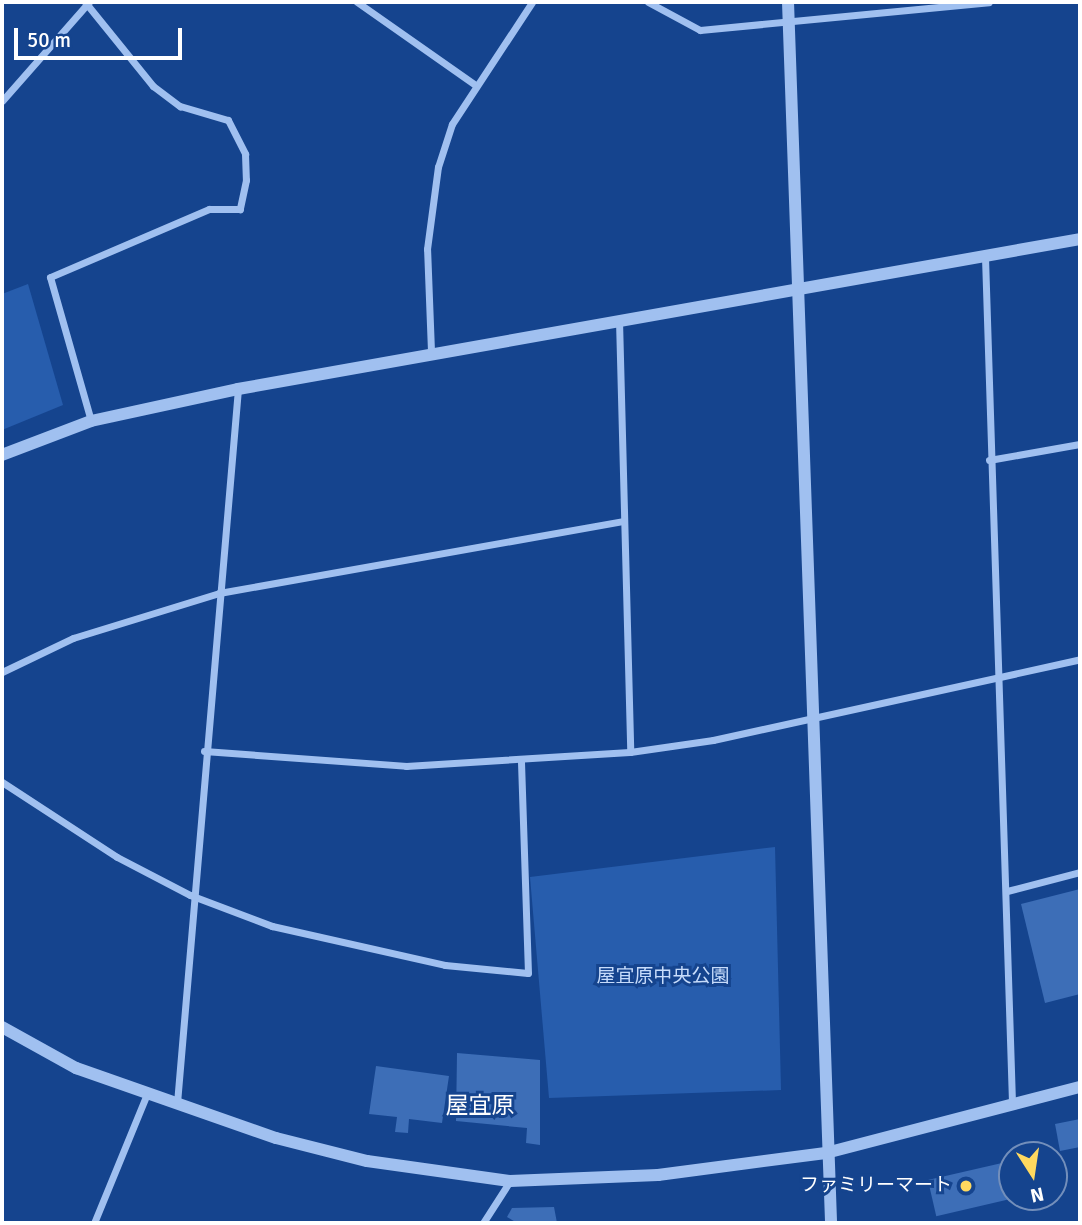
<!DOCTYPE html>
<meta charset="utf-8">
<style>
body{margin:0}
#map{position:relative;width:1082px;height:1225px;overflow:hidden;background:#15448e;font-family:Signika,"Noto Sans JP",sans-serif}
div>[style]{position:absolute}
.green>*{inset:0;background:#275dad}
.building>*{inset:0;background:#3d6eb7;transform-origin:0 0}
.minor>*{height:7px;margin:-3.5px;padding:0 3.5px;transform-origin:3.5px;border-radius:3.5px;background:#a0c0f0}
.tertiary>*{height:12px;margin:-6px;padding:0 6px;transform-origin:6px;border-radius:6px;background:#a0c0f0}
.dots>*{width:19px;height:19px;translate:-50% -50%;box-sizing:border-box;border:4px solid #15448e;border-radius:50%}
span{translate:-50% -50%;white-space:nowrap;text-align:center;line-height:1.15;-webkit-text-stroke:6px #15448e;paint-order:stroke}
.park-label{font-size:19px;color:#c7dcfb}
.poi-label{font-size:19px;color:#fff}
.right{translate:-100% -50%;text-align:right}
.quarter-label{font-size:23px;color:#fff}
.frame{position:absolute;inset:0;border:4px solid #fff;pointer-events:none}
.north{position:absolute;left:998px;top:1141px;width:70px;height:70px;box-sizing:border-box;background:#15448e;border:2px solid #738fbb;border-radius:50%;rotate:168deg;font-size:19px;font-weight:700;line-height:28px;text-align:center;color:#fff}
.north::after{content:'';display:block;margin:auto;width:24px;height:32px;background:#ffd95f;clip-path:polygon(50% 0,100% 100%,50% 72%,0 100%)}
.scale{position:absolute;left:14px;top:28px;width:168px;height:32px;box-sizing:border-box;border:4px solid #fff;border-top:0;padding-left:9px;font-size:21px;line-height:24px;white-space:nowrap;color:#fff;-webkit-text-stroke:5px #15448e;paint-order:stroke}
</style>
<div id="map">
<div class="green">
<div style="clip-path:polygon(28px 284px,63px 405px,2px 430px,2px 294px)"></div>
<div style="clip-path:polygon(775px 847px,781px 1090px,549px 1098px,530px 877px)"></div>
</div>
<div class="building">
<div style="clip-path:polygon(1080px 889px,1080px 994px,1045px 1003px,1021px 904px)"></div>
<div style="clip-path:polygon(457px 1053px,540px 1060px,540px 1145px,526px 1143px,527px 1128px,456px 1121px)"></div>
<div style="clip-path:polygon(376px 1066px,449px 1076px,442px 1123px,409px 1119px,408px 1133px,395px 1132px,397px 1117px,369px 1114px)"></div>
<div style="clip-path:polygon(1080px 1119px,1080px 1147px,1060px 1151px,1055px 1124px)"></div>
<div style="left:1002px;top:1163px;width:37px;height:76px;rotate:77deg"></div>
<div style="clip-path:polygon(554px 1207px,557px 1223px,517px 1223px,507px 1217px,512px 1208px)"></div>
</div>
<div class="minor">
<div style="left:85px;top:2px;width:108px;rotate:51deg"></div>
<div style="left:153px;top:86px;width:34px;rotate:37deg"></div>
<div style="left:180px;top:106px;width:50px;rotate:16.3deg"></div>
<div style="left:228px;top:120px;width:38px;rotate:63deg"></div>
<div style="left:245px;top:154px;width:26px;rotate:88deg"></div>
<div style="left:246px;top:180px;width:30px;rotate:102deg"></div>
<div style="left:240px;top:209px;width:31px;rotate:180deg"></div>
<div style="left:209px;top:209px;width:173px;rotate:156.8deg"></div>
<div style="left:50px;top:277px;width:150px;rotate:74.1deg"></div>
<div style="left:357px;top:2px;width:143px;rotate:35deg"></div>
<div style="left:648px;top:2px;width:59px;rotate:28.3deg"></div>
<div style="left:700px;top:30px;width:290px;rotate:-5.5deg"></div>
<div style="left:2px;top:101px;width:132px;rotate:-48.7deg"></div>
<div style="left:985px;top:257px;width:847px;rotate:88.17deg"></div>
<div style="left:619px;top:320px;width:432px;rotate:88.5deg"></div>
<div style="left:431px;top:351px;width:102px;rotate:-92.2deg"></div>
<div style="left:427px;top:249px;width:83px;rotate:-82.4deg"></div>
<div style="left:438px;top:167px;width:45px;rotate:-72deg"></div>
<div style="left:452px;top:124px;width:146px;rotate:-56.7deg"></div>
<div style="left:989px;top:460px;width:92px;rotate:-10deg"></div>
<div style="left:2px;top:672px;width:79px;rotate:-25.6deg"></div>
<div style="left:73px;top:638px;width:153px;rotate:-17.1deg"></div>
<div style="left:219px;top:593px;width:410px;rotate:-10.1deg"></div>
<div style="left:204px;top:751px;width:203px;rotate:4.2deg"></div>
<div style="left:406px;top:766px;width:224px;rotate:-3.6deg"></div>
<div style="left:630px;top:752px;width:84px;rotate:-8.2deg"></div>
<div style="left:713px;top:740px;width:376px;rotate:-12.4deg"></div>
<div style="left:2px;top:782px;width:137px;rotate:33.1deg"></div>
<div style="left:117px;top:857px;width:82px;rotate:27.5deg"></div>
<div style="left:190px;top:895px;width:88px;rotate:20.7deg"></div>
<div style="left:272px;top:926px;width:177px;rotate:12.7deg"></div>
<div style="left:445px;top:965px;width:83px;rotate:5.5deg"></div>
<div style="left:528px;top:973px;width:211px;rotate:-91.9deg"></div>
<div style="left:1007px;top:891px;width:75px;rotate:-14.6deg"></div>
<div style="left:177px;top:1103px;width:717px;rotate:-85.12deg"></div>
<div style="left:94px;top:1223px;width:137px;rotate:-67.7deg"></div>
<div style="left:483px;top:1223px;width:50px;rotate:-57.3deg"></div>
</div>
<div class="tertiary">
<div style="left:788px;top:2px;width:1222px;rotate:87.98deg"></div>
<div style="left:2px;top:455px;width:95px;rotate:-20.9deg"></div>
<div style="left:91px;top:421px;width:150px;rotate:-12.3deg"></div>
<div style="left:238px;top:389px;width:855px;rotate:-10.1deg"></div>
<div style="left:2px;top:1027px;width:85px;rotate:29deg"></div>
<div style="left:76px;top:1068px;width:212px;rotate:19.3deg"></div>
<div style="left:276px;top:1138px;width:94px;rotate:14.2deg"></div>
<div style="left:367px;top:1161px;width:144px;rotate:8deg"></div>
<div style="left:510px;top:1181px;width:148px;rotate:-2.3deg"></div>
<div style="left:658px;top:1175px;width:169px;rotate:-7.5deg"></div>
<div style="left:826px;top:1153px;width:262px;rotate:-14.6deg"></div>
</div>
<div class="dots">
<div style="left:966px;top:1186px;background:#ffd95f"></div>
</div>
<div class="park-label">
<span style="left:663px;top:977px">屋宜原中央公園</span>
</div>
<div class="poi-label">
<span class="right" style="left:952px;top:1186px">ファミリーマート</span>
</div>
<div class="quarter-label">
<span style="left:480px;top:1106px">屋宜原</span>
</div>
<div class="frame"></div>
<div class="north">N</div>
<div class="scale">50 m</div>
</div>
